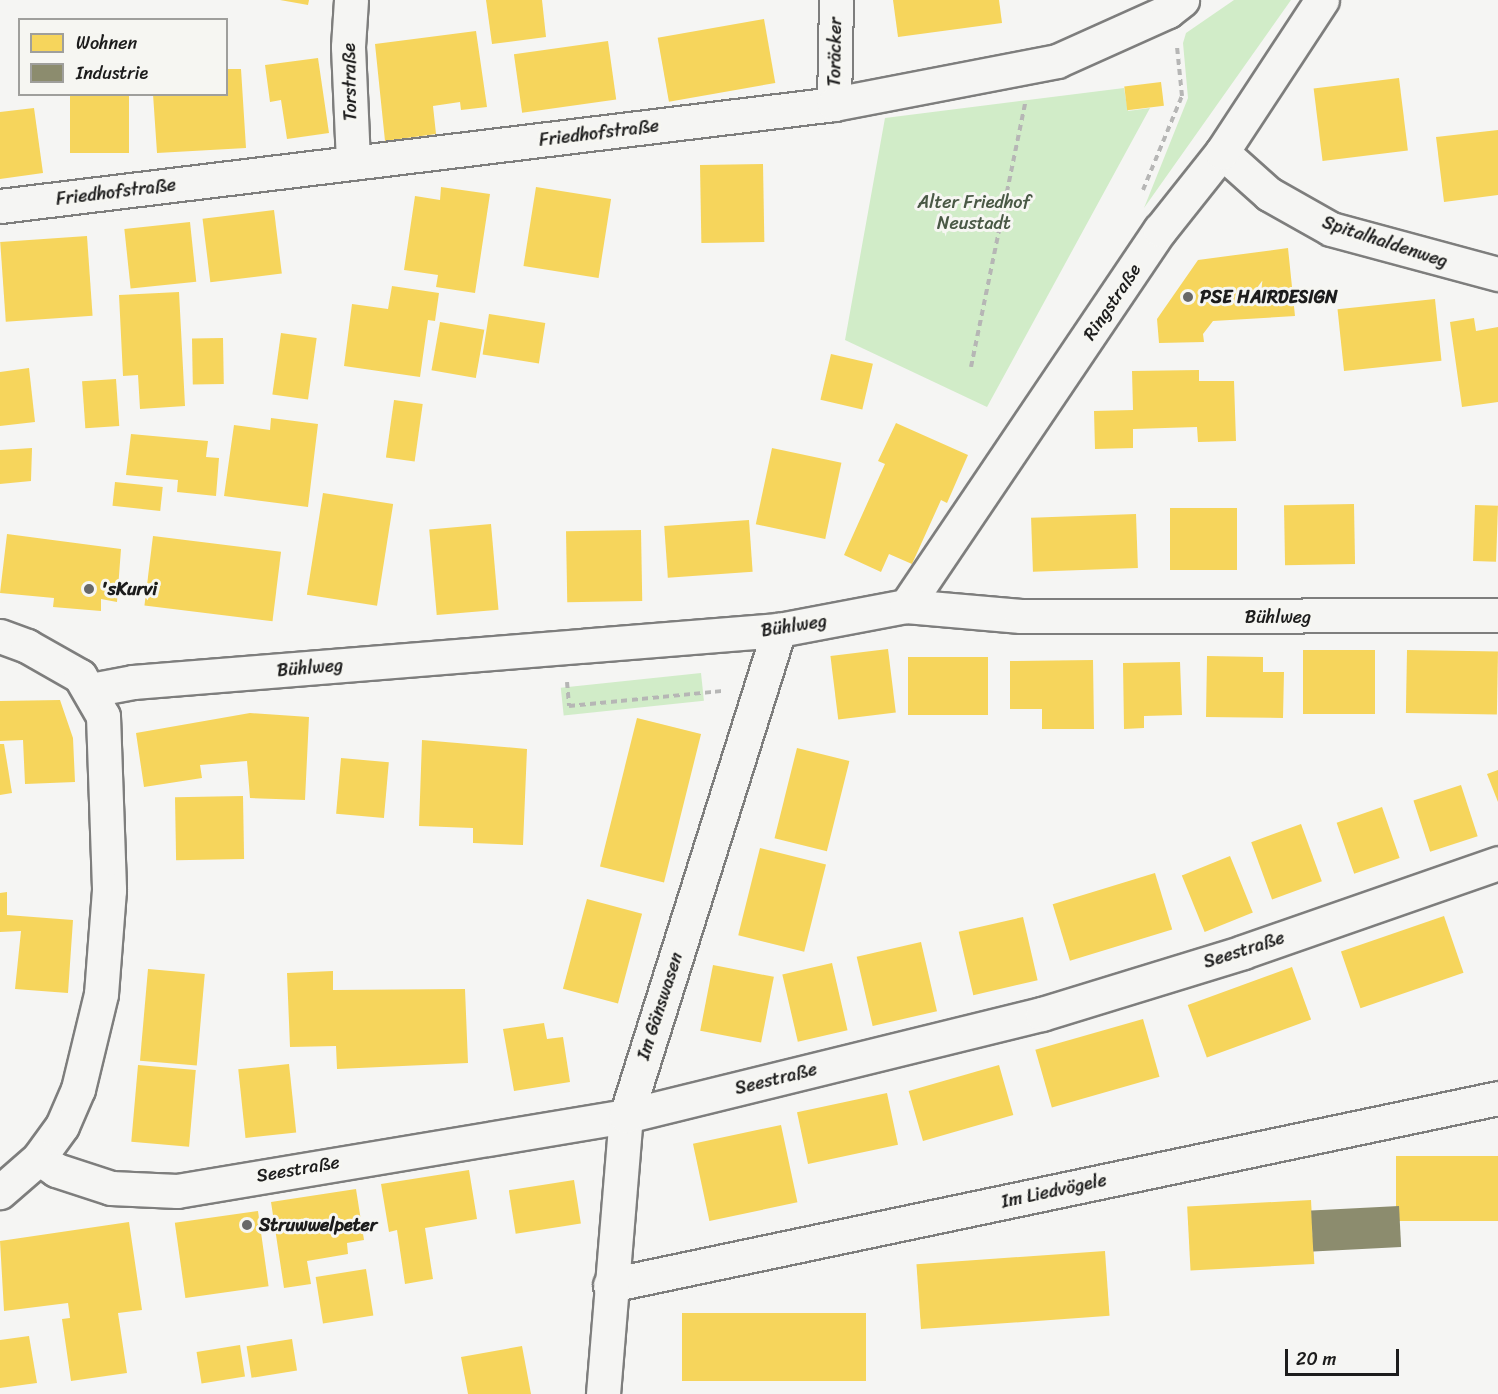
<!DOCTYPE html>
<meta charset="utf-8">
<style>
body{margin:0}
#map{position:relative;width:1498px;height:1394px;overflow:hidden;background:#f5f5f3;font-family:Sriracha,sans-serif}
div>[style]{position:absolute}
.green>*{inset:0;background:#d1ecc8;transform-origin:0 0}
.homes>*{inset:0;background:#f6d55c;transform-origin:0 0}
.industry>*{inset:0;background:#8c8c6e;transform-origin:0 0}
.path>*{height:4px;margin-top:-2px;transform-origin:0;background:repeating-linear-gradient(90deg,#b6b6b5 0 6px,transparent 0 10.5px)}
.roads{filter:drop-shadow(2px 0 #7e7e7d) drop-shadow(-2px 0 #7e7e7d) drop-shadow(0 2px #7e7e7d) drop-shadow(0 -2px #7e7e7d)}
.minor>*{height:33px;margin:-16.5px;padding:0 16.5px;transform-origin:16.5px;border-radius:16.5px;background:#f5f5f3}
.dots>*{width:16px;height:16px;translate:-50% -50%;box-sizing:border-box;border:3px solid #f6f6f2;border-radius:50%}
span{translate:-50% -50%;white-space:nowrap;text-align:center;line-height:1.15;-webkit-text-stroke:6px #f6f6f2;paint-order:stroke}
.street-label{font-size:18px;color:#1c1c1c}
.park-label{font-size:18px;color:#495845}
.poi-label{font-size:18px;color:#1c1c1c;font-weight:700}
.left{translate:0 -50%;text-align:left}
.legend{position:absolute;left:18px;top:18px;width:210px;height:78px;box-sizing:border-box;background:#f6f6f2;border:2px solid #9f9f9c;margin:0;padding:8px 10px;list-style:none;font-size:18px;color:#1c1c1c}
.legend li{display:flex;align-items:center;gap:12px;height:30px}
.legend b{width:30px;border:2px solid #9f9f9c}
.scale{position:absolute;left:1285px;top:1349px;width:114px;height:27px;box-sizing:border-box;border:3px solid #1c1c1c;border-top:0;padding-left:8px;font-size:18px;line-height:21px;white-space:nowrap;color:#1c1c1c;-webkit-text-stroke:4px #f6f6f2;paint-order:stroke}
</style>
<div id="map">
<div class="green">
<div style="clip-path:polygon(1234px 0,1291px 0,1144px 208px,1188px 98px,1183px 43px,1186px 33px)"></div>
<div style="clip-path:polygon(1124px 88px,1128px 111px,1150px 108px,987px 407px,845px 340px,885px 118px)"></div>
<div style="left:701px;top:673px;width:28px;height:141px;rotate:84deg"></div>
</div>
<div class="homes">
<div style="clip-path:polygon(280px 0,309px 0,308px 5px)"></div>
<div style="clip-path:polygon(486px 0,542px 0,546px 37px,492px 44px)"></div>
<div style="clip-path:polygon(893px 0,999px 0,1002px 23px,898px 37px)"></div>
<div style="left:764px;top:19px;width:65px;height:108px;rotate:80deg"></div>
<div style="clip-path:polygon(476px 31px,487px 107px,461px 110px,460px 102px,433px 106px,436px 134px,385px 141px,375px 44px)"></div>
<div style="left:608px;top:41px;width:59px;height:95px;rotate:82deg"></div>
<div style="clip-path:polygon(318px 58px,329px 133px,287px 139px,281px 100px,270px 102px,265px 65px)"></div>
<div style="clip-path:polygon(226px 69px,241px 69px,246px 148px,157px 153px,153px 94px,226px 94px)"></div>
<div style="left:1399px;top:78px;width:73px;height:86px;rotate:83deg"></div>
<div style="left:1161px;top:82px;width:24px;height:37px;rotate:83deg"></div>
<div style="left:70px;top:94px;width:59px;height:59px"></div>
<div style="clip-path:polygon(34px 108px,43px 173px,0 179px,0 112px)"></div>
<div style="clip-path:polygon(1498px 130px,1498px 195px,1444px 202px,1436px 137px)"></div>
<div style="left:763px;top:164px;width:78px;height:63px;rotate:89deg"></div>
<div style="clip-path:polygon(441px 187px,490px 194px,475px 293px,436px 287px,438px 275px,404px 270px,415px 196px,440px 200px)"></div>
<div style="left:536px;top:187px;width:76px;height:80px;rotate:9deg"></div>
<div style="left:274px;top:210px;width:64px;height:72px;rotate:83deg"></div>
<div style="left:190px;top:222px;width:60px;height:66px;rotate:84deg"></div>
<div style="left:87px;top:236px;width:80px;height:87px;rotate:86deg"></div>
<div style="clip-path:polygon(1288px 248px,1295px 316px,1213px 321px,1203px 334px,1204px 342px,1159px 343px,1157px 319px,1198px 260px)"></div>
<div style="clip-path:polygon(392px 286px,439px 293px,435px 321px,428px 320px,420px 377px,344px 366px,352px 304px,388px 309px)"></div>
<div style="clip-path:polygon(179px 292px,185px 406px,140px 409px,138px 375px,123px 376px,119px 295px)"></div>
<div style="left:1435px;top:299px;width:62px;height:98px;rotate:84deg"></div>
<div style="left:489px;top:314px;width:57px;height:41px;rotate:9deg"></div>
<div style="clip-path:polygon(1474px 318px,1476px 331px,1498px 327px,1498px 402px,1462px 407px,1450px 322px)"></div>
<div style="left:440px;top:322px;width:45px;height:49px;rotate:10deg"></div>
<div style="left:281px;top:333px;width:36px;height:62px;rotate:8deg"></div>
<div style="left:223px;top:338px;width:46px;height:31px;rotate:89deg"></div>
<div style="left:831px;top:354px;width:43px;height:47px;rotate:13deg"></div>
<div style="clip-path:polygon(29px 368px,35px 422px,0 426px,0 372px)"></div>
<div style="clip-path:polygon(1199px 370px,1199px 381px,1234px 381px,1236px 441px,1198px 442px,1197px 427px,1133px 429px,1133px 448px,1095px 449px,1094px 411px,1133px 410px,1132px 371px)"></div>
<div style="left:116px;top:379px;width:47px;height:34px;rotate:86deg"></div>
<div style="left:394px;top:400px;width:29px;height:58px;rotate:8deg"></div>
<div style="clip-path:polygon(271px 418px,318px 424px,308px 507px,224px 496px,234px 425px,270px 430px)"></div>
<div style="clip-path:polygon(896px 423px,968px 455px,947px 503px,941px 500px,912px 564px,889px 554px,881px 572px,844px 555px,885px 464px,878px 461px)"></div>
<div style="clip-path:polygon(131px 434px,208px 441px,206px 457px,219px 458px,216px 496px,177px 492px,178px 480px,126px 475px)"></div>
<div style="clip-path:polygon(32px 448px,31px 481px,0 484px,0 450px)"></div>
<div style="left:772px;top:448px;width:71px;height:78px;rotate:12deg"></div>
<div style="left:115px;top:482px;width:48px;height:24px;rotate:6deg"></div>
<div style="left:323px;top:493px;width:71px;height:103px;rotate:9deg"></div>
<div style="left:1354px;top:504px;width:60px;height:70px;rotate:89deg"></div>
<div style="left:1475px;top:505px;width:23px;height:56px;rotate:2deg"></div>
<div style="left:1170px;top:508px;width:67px;height:62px"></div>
<div style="left:1136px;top:514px;width:54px;height:105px;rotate:88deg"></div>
<div style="left:749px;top:520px;width:52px;height:85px;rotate:86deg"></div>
<div style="left:491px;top:524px;width:86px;height:62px;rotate:85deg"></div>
<div style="left:641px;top:530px;width:71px;height:75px;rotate:89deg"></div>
<div style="clip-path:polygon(7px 534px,121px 549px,117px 602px,101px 599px,101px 611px,53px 607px,54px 598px,0 593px)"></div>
<div style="left:153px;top:536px;width:129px;height:70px;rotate:7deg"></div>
<div style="left:888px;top:649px;width:64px;height:58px;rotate:83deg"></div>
<div style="left:1303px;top:650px;width:72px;height:64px"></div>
<div style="left:1407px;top:650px;width:91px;height:63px;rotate:1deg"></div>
<div style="clip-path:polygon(1207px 656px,1263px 657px,1263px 672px,1284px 672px,1283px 718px,1206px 717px)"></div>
<div style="left:908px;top:657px;width:80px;height:58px"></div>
<div style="clip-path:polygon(1093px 660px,1094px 729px,1042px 729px,1042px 709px,1010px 709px,1010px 661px)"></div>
<div style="clip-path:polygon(1180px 662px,1182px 715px,1144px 716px,1144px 728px,1124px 729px,1123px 663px)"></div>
<div style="clip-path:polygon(60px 700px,73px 738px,75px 782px,25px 784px,23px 740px,0 741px,0 701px)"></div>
<div style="clip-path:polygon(250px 713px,309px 717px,305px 800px,250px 798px,247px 761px,200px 765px,202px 778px,144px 787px,136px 733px)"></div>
<div style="left:637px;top:718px;width:66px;height:153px;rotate:14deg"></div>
<div style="clip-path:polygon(422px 740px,527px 749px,523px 845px,473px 843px,473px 828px,419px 826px)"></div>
<div style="clip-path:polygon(0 744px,4px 744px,12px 793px,0 795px)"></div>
<div style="left:797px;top:748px;width:54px;height:93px;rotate:14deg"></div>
<div style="left:341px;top:758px;width:48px;height:56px;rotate:5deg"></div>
<div style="clip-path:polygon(1498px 770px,1498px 802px,1487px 774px)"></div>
<div style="left:1461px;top:785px;width:54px;height:50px;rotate:72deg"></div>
<div style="left:243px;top:796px;width:63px;height:68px;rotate:89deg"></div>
<div style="left:1382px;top:807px;width:54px;height:48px;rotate:71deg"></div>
<div style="left:1301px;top:824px;width:61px;height:53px;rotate:70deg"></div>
<div style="left:760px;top:848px;width:68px;height:90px;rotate:14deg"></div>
<div style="left:1230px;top:856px;width:61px;height:52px;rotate:68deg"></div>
<div style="left:1155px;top:873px;width:59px;height:107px;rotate:73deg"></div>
<div style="clip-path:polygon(7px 892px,7px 915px,73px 920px,68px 993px,15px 989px,21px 931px,0 932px,0 893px)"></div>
<div style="left:587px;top:899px;width:57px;height:93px;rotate:15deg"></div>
<div style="left:1444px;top:916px;width:60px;height:109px;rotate:71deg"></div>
<div style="left:1023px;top:917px;width:65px;height:66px;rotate:77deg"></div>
<div style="left:921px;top:942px;width:71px;height:66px;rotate:77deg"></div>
<div style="left:832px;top:963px;width:69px;height:51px;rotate:77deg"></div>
<div style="left:713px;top:965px;width:62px;height:67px;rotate:11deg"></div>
<div style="left:1292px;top:967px;width:56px;height:111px;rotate:70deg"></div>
<div style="left:148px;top:969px;width:57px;height:92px;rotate:5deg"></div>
<div style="clip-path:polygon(333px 971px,333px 990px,465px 989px,468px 1063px,337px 1069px,336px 1046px,290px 1047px,287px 973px)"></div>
<div style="left:1143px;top:1019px;width:60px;height:112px;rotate:74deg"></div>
<div style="clip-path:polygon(544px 1023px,547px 1039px,563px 1037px,570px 1082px,514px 1091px,503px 1029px)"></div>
<div style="left:289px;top:1064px;width:69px;height:51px;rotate:84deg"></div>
<div style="left:138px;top:1065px;width:58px;height:77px;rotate:5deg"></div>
<div style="left:999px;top:1065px;width:52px;height:94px;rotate:74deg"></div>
<div style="left:887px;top:1093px;width:53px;height:92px;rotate:78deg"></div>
<div style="left:781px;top:1125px;width:79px;height:90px;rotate:78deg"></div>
<div style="left:1498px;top:1156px;width:65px;height:102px;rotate:90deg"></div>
<div style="clip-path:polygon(469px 1170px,477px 1219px,425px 1228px,433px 1279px,405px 1284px,397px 1230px,389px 1232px,381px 1184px)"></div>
<div style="left:574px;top:1180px;width:44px;height:66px;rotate:81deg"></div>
<div style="clip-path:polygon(356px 1189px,364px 1240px,347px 1243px,348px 1254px,307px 1261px,311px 1284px,284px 1288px,271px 1202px)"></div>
<div style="left:1311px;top:1200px;width:64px;height:124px;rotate:87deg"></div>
<div style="left:258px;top:1211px;width:76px;height:84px;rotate:82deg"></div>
<div style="clip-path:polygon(129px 1222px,142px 1310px,118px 1313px,127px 1373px,71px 1381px,62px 1319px,70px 1318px,68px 1303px,4px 1311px,0 1241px)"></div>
<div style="left:1105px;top:1251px;width:65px;height:189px;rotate:86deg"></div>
<div style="left:366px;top:1269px;width:47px;height:51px;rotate:81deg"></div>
<div style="left:682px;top:1313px;width:184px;height:68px"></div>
<div style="clip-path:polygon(29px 1336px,37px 1383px,0 1388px,0 1340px)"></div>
<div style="left:292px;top:1339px;width:32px;height:46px;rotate:81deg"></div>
<div style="left:240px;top:1345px;width:32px;height:44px;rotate:81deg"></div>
<div style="clip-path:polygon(522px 1346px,531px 1394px,468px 1394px,461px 1357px)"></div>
</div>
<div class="industry">
<div style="left:1399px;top:1206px;width:41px;height:88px;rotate:87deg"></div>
</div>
<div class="path">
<div style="left:1143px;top:190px;width:102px;rotate:-67.5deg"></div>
<div style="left:1182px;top:96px;width:49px;rotate:-95.8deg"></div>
<div style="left:971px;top:367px;width:269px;rotate:-78.4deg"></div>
<div style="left:567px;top:682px;width:24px;rotate:85deg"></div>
<div style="left:569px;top:706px;width:155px;rotate:-5.6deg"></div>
</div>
<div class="roads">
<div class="minor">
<div style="left:351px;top:0;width:47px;rotate:93.7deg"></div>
<div style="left:348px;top:47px;width:116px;rotate:87.5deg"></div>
<div style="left:834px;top:104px;width:104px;rotate:-88.9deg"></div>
<div style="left:1222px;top:152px;width:63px;rotate:41.8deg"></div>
<div style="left:1269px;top:194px;width:71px;rotate:29.4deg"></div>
<div style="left:1331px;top:229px;width:173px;rotate:15.1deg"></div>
<div style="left:0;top:206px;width:840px;rotate:-6.97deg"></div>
<div style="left:834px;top:104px;width:227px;rotate:-10.9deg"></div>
<div style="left:1057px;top:61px;width:122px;rotate:-24.2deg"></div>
<div style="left:1168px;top:11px;width:18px;rotate:-38deg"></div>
<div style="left:906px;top:606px;width:454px;rotate:-56deg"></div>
<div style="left:1160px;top:230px;width:100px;rotate:-51.5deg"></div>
<div style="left:1222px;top:152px;width:182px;rotate:-56.7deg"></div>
<div style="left:0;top:636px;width:29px;rotate:20deg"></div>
<div style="left:27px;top:646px;width:61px;rotate:29.5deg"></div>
<div style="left:80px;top:676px;width:46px;rotate:60.1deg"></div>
<div style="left:103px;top:716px;width:174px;rotate:88deg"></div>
<div style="left:109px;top:890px;width:104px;rotate:94.4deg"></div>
<div style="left:101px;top:994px;width:98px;rotate:103.6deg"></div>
<div style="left:78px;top:1089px;width:40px;rotate:113.4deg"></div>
<div style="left:62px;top:1126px;width:39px;rotate:126deg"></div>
<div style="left:39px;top:1158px;width:52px;rotate:138.9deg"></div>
<div style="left:91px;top:690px;width:43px;rotate:-10.8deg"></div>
<div style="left:133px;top:682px;width:648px;rotate:-4.6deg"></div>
<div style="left:779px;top:630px;width:129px;rotate:-10.7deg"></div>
<div style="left:906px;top:606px;width:115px;rotate:5deg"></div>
<div style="left:1021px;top:616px;width:477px;rotate:-0.1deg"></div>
<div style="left:39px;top:1158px;width:21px;rotate:35deg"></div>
<div style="left:56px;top:1170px;width:58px;rotate:18.1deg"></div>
<div style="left:111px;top:1188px;width:66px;rotate:2.6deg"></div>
<div style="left:177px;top:1191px;width:455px;rotate:-9.5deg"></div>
<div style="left:626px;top:1116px;width:428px;rotate:-13.8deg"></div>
<div style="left:1042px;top:1014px;width:210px;rotate:-17.1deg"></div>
<div style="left:1243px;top:952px;width:270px;rotate:-19.2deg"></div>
<div style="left:610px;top:1285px;width:907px;rotate:-11.89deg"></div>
<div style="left:603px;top:1394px;width:279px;rotate:-85.3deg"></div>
<div style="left:626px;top:1116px;width:510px;rotate:-72.53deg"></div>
</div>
</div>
<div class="dots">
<div style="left:1188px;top:297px;background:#686867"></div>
<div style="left:89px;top:589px;background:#686867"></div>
<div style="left:247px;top:1225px;background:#686867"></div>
</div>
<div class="street-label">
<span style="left:835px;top:52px;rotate:-89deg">Toräcker</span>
<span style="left:350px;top:82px;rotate:-91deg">Torstraße</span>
<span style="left:599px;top:133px;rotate:-7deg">Friedhofstraße</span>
<span style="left:116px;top:192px;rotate:-7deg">Friedhofstraße</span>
<span style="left:1385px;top:242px;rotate:18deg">Spitalhaldenweg</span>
<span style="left:1112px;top:302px;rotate:-56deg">Ringstraße</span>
<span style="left:1278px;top:617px">Bühlweg</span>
<span style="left:794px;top:626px;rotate:-9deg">Bühlweg</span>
<span style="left:310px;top:668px;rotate:-5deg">Bühlweg</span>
<span style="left:1244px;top:950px;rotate:-18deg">Seestraße</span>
<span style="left:660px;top:1006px;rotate:-72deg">Im Gänswasen</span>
<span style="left:776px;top:1079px;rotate:-14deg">Seestraße</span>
<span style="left:298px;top:1169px;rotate:-10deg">Seestraße</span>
<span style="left:1054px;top:1191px;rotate:-12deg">Im Liedvögele</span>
</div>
<div class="park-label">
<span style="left:974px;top:213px">Alter Friedhof<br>Neustadt</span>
</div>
<div class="poi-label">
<span class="left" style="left:1200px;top:297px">PSE HAIRDESIGN</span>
<span class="left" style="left:101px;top:589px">'sKurvi</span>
<span class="left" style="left:259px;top:1225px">Struwwelpeter</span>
</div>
<ul class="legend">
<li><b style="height:16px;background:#f6d55c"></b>Wohnen</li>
<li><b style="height:16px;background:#8c8c6e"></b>Industrie</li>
</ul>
<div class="scale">20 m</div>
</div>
